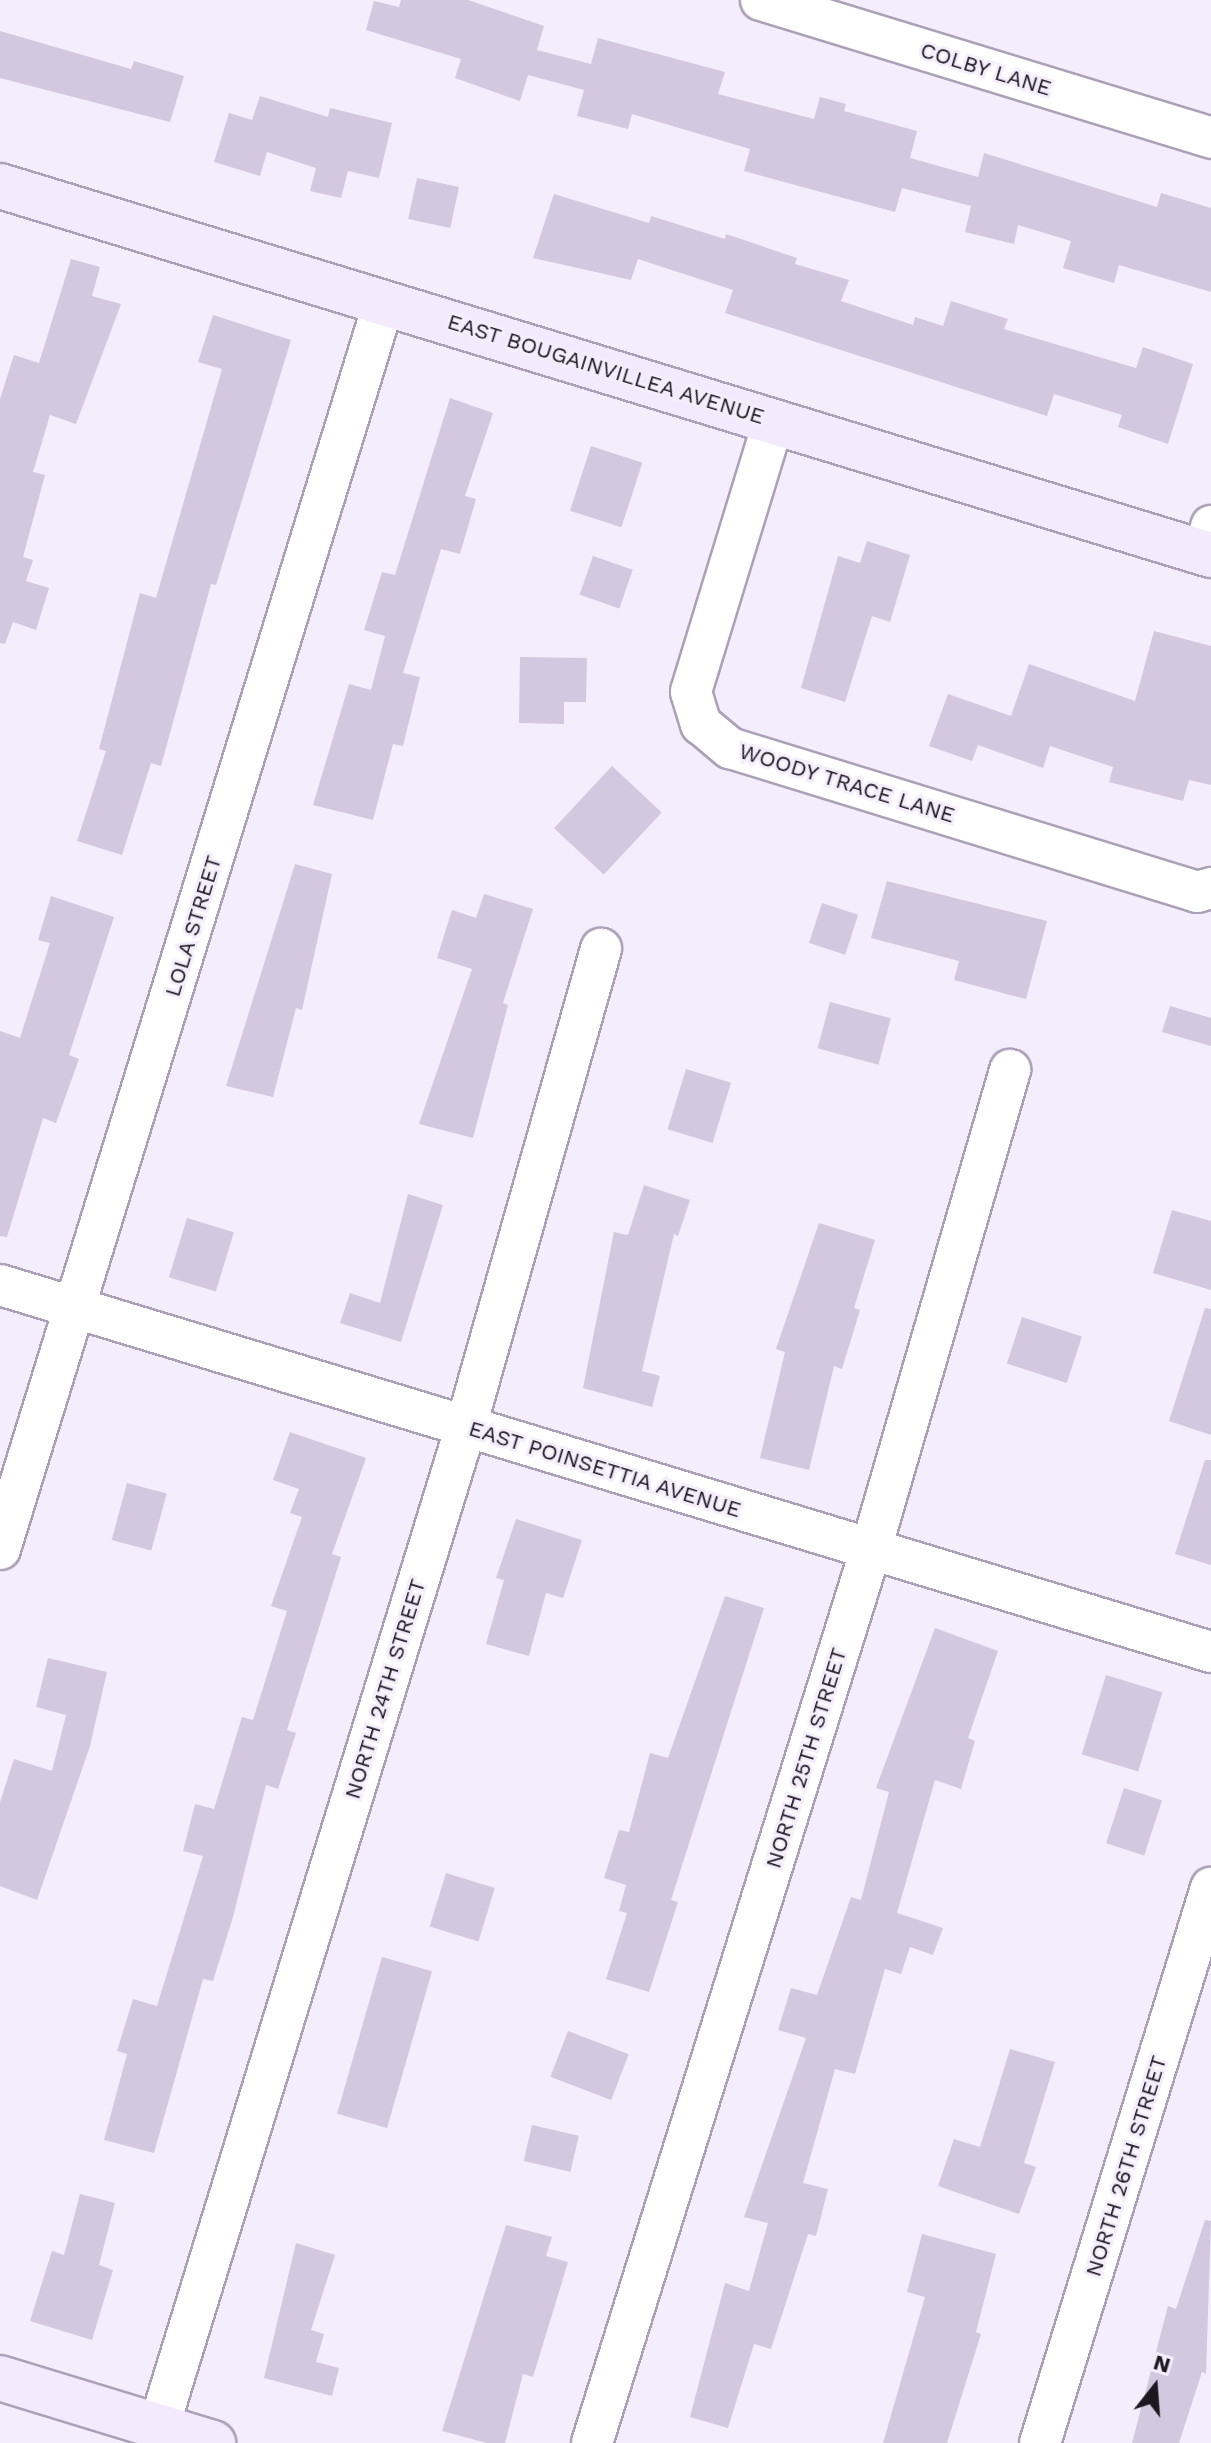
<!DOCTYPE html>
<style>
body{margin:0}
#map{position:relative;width:1211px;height:2443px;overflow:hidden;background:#f4edfc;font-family:"Work Sans",sans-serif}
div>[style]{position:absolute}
.building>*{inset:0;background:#d3c8e0;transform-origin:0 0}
.roads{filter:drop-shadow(2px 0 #aba0b7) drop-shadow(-2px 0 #aba0b7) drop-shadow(0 2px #aba0b7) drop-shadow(0 -2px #aba0b7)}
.street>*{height:40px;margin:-20px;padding:0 20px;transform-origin:20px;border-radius:20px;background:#fff}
.secondary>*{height:44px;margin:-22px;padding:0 22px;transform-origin:22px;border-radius:22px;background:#f4eafe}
span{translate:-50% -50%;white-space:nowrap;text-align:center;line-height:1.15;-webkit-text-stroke:6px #f4edfc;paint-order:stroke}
.street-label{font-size:22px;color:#1c1820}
.north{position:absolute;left:1115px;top:2347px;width:80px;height:80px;-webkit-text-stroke:6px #f4edfc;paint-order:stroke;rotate:17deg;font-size:22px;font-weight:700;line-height:32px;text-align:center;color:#1c1820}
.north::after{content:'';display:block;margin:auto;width:28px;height:36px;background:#1c1820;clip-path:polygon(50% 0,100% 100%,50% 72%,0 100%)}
</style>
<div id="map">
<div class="building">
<div style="clip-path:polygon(401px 0,468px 0,544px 26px,537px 50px,591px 64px,598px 38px,725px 72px,718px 94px,814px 119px,820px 97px,846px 104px,844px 111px,917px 131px,910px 158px,978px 177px,984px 153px,1157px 207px,1161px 193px,1211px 208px,1211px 292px,1119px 265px,1114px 283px,1063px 268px,1071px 241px,1018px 225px,1014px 244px,965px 232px,971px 206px,902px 188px,895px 212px,744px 171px,750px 149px,632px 114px,628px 129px,577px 116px,584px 90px,528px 75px,520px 101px,455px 78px,461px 59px,366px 30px,374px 1px,399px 7px)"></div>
<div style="clip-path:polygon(0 31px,131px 69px,134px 61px,184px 76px,170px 122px,0 78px)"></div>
<div style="clip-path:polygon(260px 96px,328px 117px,330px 108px,392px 123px,379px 178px,348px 171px,341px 198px,310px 191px,316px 168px,267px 152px,260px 176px,214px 162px,229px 113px,252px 120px)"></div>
<div style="left:417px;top:178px;width:43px;height:42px;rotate:12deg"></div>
<div style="clip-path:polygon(554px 194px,649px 223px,651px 216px,725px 239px,726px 234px,797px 258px,795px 264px,849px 280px,841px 301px,913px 325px,915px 317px,943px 326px,951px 301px,1008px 319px,1004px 329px,1136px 368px,1143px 347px,1193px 364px,1168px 444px,1118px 427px,1122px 415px,1054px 394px,1047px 416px,725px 313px,733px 290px,638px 259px,631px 280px,533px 258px)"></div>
<div style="clip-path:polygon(71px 259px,100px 267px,92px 296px,121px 304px,76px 424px,50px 415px,33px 472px,45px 475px,23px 557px,33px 560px,26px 581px,49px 588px,36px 630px,13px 622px,5px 644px,0 643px,0 399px,14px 355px,39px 363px)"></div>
<div style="clip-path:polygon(213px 315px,291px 340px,216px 585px,211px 584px,161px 766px,151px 763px,122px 855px,77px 841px,106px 751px,99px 749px,140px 593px,156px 598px,222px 369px,198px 362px)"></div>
<div style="clip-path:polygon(450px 398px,493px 413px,465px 496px,476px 499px,460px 554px,441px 549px,403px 673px,420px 677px,403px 746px,393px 744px,373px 820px,313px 805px,349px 684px,371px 690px,385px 636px,364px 630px,382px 572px,395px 575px)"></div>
<div style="left:591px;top:446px;width:54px;height:68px;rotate:18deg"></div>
<div style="clip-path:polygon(867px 541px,910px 555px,890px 622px,872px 616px,845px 702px,801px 688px,838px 556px,860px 563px)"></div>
<div style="left:593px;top:556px;width:42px;height:41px;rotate:19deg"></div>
<div style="clip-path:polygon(1154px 631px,1211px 646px,1211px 785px,1189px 780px,1183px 801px,1109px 782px,1113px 767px,1050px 746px,1043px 768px,978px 745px,972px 761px,929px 746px,948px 694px,1011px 716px,1029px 664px,1135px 701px)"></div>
<div style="clip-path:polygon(520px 657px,587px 658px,586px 702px,564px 702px,564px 724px,519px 723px)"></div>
<div style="left:612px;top:766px;width:68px;height:85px;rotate:43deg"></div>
<div style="clip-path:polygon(295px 864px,332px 874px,302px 1010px,296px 1008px,273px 1097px,226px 1086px)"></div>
<div style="clip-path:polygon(887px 881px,1047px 921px,1026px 999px,954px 980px,959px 961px,871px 938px)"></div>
<div style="clip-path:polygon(484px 894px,533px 909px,503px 1003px,508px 1005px,473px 1138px,419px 1124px,472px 969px,437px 958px,452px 910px,476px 918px)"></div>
<div style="clip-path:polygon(51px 896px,114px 917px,69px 1055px,79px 1059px,56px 1123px,43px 1118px,7px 1237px,0 1236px,0 1031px,20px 1038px,50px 943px,38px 940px)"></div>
<div style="left:822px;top:903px;width:38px;height:42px;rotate:18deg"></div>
<div style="left:830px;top:1002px;width:63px;height:48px;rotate:15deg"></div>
<div style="clip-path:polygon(1170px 1006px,1211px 1018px,1211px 1046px,1162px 1032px)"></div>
<div style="left:686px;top:1069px;width:47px;height:63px;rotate:17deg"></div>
<div style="clip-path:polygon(644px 1185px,690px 1200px,678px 1236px,674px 1234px,642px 1371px,660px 1376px,652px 1407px,583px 1388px,614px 1232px,628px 1235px)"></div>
<div style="clip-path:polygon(408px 1194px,443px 1205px,401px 1342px,340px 1323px,350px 1293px,380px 1303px)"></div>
<div style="clip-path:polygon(1172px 1210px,1211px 1221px,1211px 1290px,1153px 1273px)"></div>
<div style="left:187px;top:1218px;width:49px;height:62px;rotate:17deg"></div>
<div style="clip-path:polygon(819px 1223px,875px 1240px,854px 1308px,860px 1310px,842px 1369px,834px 1366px,809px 1470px,760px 1458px,785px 1352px,776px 1349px)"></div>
<div style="clip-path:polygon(1205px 1308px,1211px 1309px,1211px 1435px,1169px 1421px)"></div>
<div style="left:1022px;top:1317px;width:63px;height:49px;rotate:18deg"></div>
<div style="clip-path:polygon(290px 1432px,366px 1458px,332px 1554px,341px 1557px,287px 1730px,296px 1733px,278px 1789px,266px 1785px,233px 1917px,213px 1981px,203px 1979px,154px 2153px,104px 2140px,127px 2054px,117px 2051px,133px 1999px,157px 2006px,203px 1856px,183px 1851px,195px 1804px,214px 1809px,242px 1717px,253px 1720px,287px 1611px,271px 1606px,302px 1517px,290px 1513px,299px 1489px,273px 1480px)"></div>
<div style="clip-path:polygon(1205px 1460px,1211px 1460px,1211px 1565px,1175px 1554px)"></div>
<div style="left:127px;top:1483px;width:41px;height:59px;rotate:15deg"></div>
<div style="clip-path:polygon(516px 1519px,582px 1540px,563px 1598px,546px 1593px,529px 1656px,486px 1644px,504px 1580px,496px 1578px)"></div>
<div style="clip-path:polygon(725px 1596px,764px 1608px,671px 1900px,678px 1902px,649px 1992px,606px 1979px,627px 1913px,619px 1911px,626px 1885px,604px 1878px,619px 1830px,629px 1832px,650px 1753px,668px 1758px)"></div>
<div style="clip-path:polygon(935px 1628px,998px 1651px,968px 1738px,975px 1741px,961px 1789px,935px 1780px,897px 1913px,943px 1928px,933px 1955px,910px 1947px,901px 1974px,885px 1969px,855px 2074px,835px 2069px,803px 2183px,828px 2189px,816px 2236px,808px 2234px,771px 2349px,754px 2344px,728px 2428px,690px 2417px,725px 2283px,749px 2291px,768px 2223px,744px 2217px,806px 2038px,778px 2030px,791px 1988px,817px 1995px,851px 1897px,861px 1900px,889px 1792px,876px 1788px)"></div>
<div style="clip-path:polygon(48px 1658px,107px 1672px,90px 1746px,37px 1900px,0 1886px,0 1802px,14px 1759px,52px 1771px,66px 1715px,36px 1707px)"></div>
<div style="left:1106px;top:1675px;width:59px;height:83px;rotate:17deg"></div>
<div style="left:1124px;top:1788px;width:40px;height:58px;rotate:18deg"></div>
<div style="left:446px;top:1873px;width:51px;height:56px;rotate:17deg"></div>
<div style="left:382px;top:1957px;width:52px;height:163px;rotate:16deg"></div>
<div style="left:568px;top:2031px;width:65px;height:49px;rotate:21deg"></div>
<div style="clip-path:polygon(1010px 2049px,1055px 2062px,1024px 2163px,1036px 2167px,1019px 2214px,938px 2186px,954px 2139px,980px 2147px)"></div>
<div style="left:532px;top:2125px;width:48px;height:37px;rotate:13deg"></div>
<div style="clip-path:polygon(80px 2194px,115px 2203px,99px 2265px,113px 2270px,92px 2340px,30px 2321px,52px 2251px,64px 2255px)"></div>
<div style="clip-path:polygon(1205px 2220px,1211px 2221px,1206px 2374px,1202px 2372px,1179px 2443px,1132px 2443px,1168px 2306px,1176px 2309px)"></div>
<div style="clip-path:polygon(506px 2225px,552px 2237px,546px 2256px,568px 2262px,533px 2377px,523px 2374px,505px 2443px,487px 2443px,442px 2431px)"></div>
<div style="clip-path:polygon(922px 2234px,996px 2254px,976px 2332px,981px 2334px,947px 2443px,883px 2443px,925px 2297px,907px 2292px)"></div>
<div style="clip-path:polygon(296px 2243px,335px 2255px,311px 2330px,324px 2334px,316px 2362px,339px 2368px,332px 2396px,264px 2378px)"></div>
</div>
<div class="roads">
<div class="street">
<div style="left:761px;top:0;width:471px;rotate:17deg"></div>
<div style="left:774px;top:420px;width:284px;rotate:107deg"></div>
<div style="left:691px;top:692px;width:34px;rotate:73deg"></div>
<div style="left:701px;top:724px;width:38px;rotate:40deg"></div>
<div style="left:730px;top:748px;width:489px;rotate:17.1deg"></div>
<div style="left:1197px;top:892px;width:15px;rotate:-16deg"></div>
<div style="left:1204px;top:553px;width:28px;rotate:-75deg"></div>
<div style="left:0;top:1285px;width:1265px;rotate:16.86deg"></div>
<div style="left:0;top:1549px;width:1305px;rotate:-72.88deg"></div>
<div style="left:159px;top:2426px;width:1046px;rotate:-72.93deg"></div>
<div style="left:466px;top:1426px;width:496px;rotate:-74.2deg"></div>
<div style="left:592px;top:2443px;width:937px;rotate:-72.67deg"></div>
<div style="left:871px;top:1549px;width:499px;rotate:-73.8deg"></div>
<div style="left:1040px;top:2443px;width:581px;rotate:-72.88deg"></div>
</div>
<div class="secondary">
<div style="left:0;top:186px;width:1266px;rotate:16.95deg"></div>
<div style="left:0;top:2378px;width:223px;rotate:17deg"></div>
</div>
</div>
<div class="street-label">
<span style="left:986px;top:69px;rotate:17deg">COLBY LANE</span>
<span style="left:606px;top:369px;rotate:17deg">EAST BOUGAINVILLEA AVENUE</span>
<span style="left:847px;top:783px;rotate:17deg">WOODY TRACE LANE</span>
<span style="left:193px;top:926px;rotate:-73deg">LOLA STREET</span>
<span style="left:605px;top:1469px;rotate:17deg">EAST POINSETTIA AVENUE</span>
<span style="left:385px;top:1689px;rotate:-73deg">NORTH 24TH STREET</span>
<span style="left:806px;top:1758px;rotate:-73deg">NORTH 25TH STREET</span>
<span style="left:1126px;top:2166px;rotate:-73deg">NORTH 26TH STREET</span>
</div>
<div class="north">N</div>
</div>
